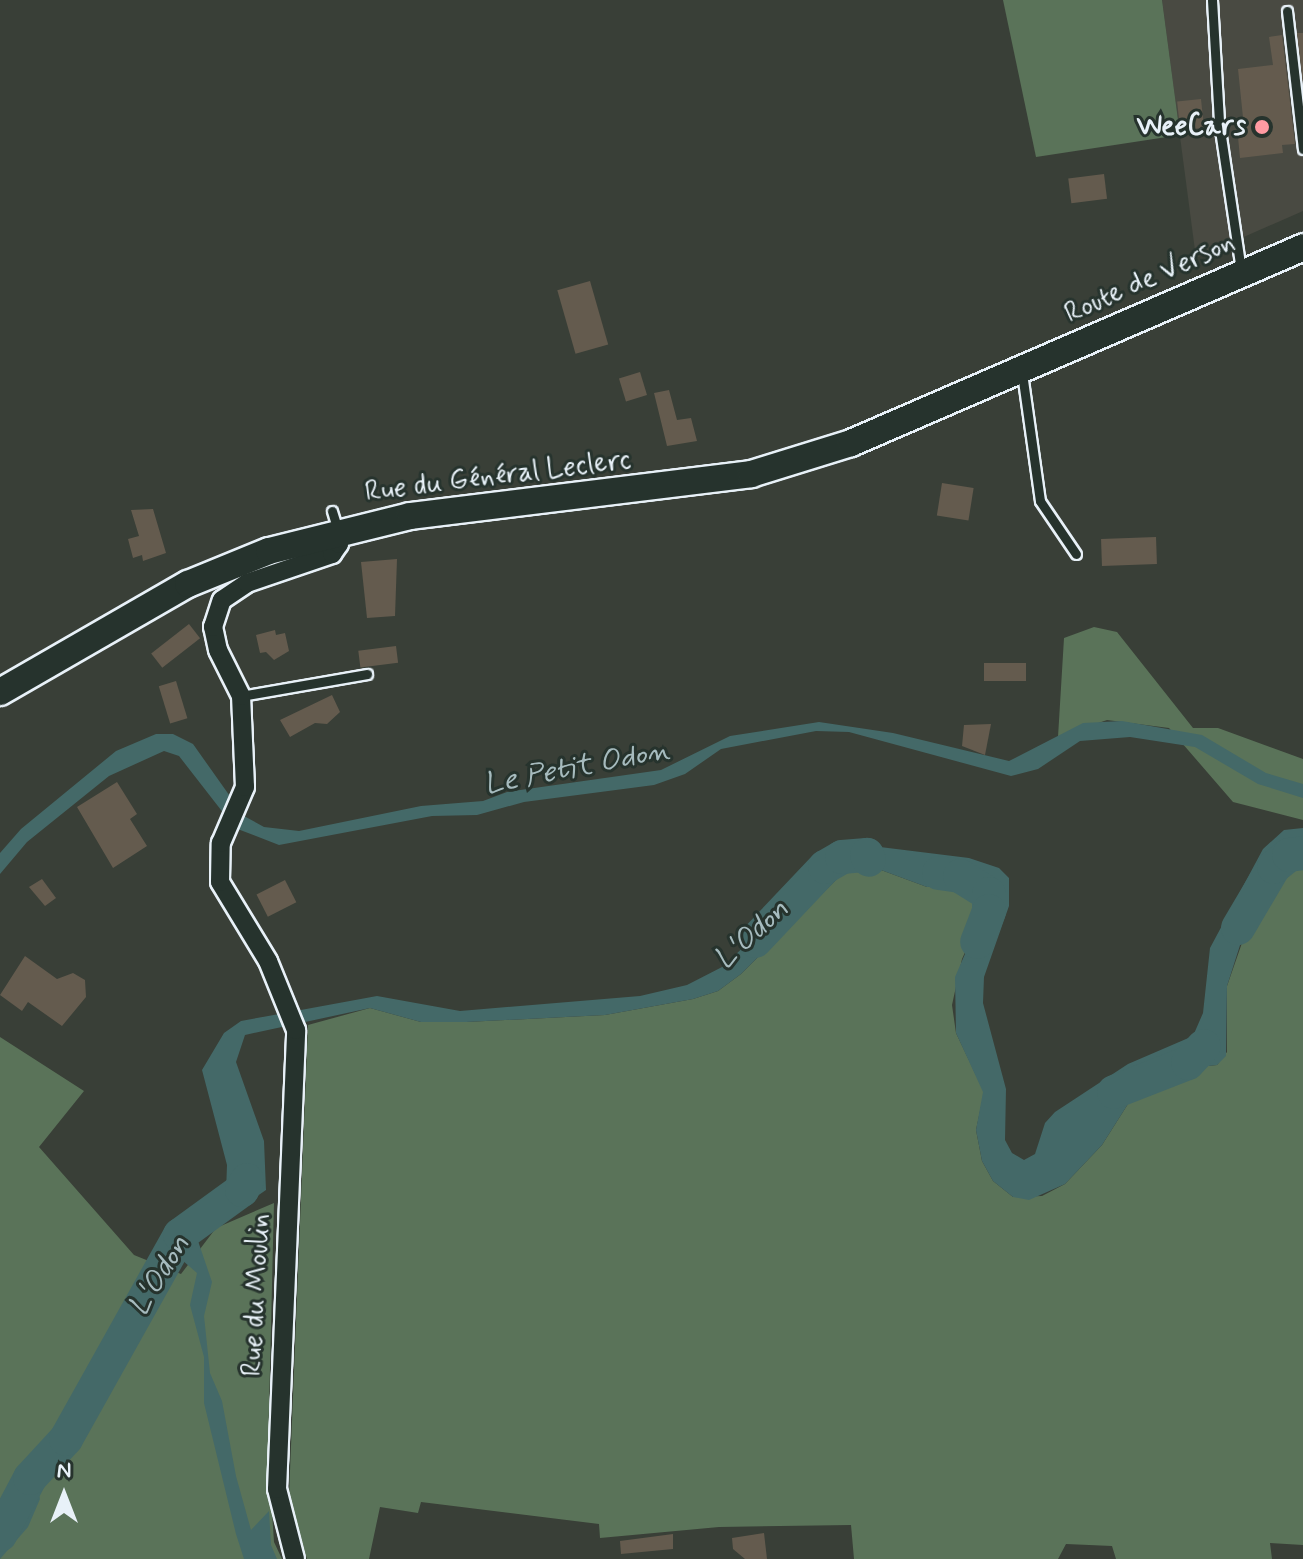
<!DOCTYPE html>
<meta charset="utf-8">
<style>
body{margin:0}
#map{position:relative;width:1303px;height:1559px;overflow:hidden;background:#393f37;font-family:Mynerve,sans-serif}
div>[style]{position:absolute}
.built>*{inset:0;background:#494a42}
.green>*{inset:0;background:#5a7359}
.water>*{inset:0;background:#446968}
.river>*{height:34px;margin:-17px;padding:0 17px;transform-origin:17px;border-radius:17px;background:#446968}
.building>*{inset:0;background:#645b4e;transform-origin:0 0}
.roads{filter:drop-shadow(2px 0 #e8f1f8) drop-shadow(-2px 0 #e8f1f8) drop-shadow(0 2px #e8f1f8) drop-shadow(0 -2px #e8f1f8)}
.lane>*{height:9px;margin:-4.5px;padding:0 4.5px;transform-origin:4.5px;border-radius:4.5px;background:#26332d}
.street>*{height:18px;margin:-9px;padding:0 9px;transform-origin:9px;border-radius:9px;background:#26332d}
.secondary>*{height:26px;margin:-13px;padding:0 13px;transform-origin:13px;border-radius:13px;background:#26332d}
.dots>*{width:22px;height:22px;translate:-50% -50%;box-sizing:border-box;border:4px solid #26332d;border-radius:50%}
span{translate:-50% -50%;white-space:nowrap;text-align:center;line-height:1.15;-webkit-text-stroke:6px #26332d;paint-order:stroke}
.poi-label{font-size:28px;color:#e8f1f8;font-weight:700}
.right{translate:-100% -50%;text-align:right}
.street-label{font-size:28px;color:#e8f1f8}
.water-label{font-size:30px;color:#a6bbbe;font-style:italic}
.north{position:absolute;left:24px;top:1455px;width:80px;height:80px;-webkit-text-stroke:6px #26332d;paint-order:stroke;rotate:0deg;font-size:22px;font-weight:700;line-height:32px;text-align:center;color:#e8f1f8}
.north::after{content:'';display:block;margin:auto;width:28px;height:36px;background:#e8f1f8;clip-path:polygon(50% 0,100% 100%,50% 72%,0 100%)}
</style>
<div id="map">
<div class="built">
<div style="clip-path:polygon(1162px 0,1303px 0,1303px 211px,1196px 258px)"></div>
</div>
<div class="green">
<div style="clip-path:polygon(1003px 0,1162px 0,1180px 135px,1036px 157px)"></div>
<div style="clip-path:polygon(1094px 627px,1117px 632px,1193px 728px,1218px 728px,1303px 759px,1303px 820px,1233px 802px,1169px 728px,1107px 720px,1058px 737px,1064px 638px)"></div>
<div style="clip-path:polygon(1303px 863px,1303px 1545px,1270px 1543px,1272px 1559px,1116px 1559px,1112px 1546px,1066px 1544px,1058px 1559px,854px 1559px,851px 1525px,719px 1527px,600px 1538px,599px 1524px,421px 1502px,418px 1513px,380px 1507px,369px 1559px,307px 1559px,289px 1496px,308px 1025px,370px 1008px,421px 1022px,466px 1022px,605px 1015px,693px 999px,718px 991px,741px 974px,844px 872px,881px 870px,927px 887px,978px 885px,991px 894px,962px 959px,952px 1005px,956px 1033px,984px 1092px,976px 1130px,982px 1161px,993px 1181px,1013px 1197px,1042px 1196px,1065px 1184px,1102px 1145px,1140px 1085px,1157px 1072px,1217px 1065px,1227px 1052px,1227px 986px,1259px 894px,1264px 882px,1282px 869px)"></div>
<div style="clip-path:polygon(0 1037px,84px 1091px,39px 1147px,134px 1255px,181px 1274px,216px 1228px,274px 1203px,268px 1450px,274px 1542px,282px 1559px,0 1559px)"></div>
</div>
<div class="water">
<div style="clip-path:polygon(1122px 721px,1202px 735px,1266px 773px,1303px 784px,1303px 798px,1258px 784px,1195px 747px,1130px 737px,1080px 741px,1038px 769px,1011px 776px,849px 732px,816px 731px,721px 749px,685px 774px,654px 785px,524px 802px,477px 815px,432px 816px,279px 845px,235px 828px,179px 756px,164px 751px,109px 776px,27px 842px,0 874px,0 853px,21px 829px,116px 751px,156px 734px,173px 734px,193px 744px,244px 816px,264px 827px,299px 831px,421px 806px,483px 801px,507px 792px,661px 770px,730px 736px,819px 722px,893px 733px,1009px 761px,1083px 723px)"></div>
<div style="clip-path:polygon(1303px 828px,1303px 863px,1264px 882px,1242px 939px,1227px 986px,1226px 1056px,1217px 1065px,1157px 1072px,1140px 1085px,1102px 1145px,1065px 1184px,1029px 1200px,1013px 1197px,993px 1181px,982px 1161px,976px 1130px,983px 1092px,956px 1033px,955px 977px,991px 894px,978px 885px,927px 887px,881px 870px,844px 872px,741px 974px,718px 991px,693px 999px,605px 1015px,466px 1022px,421px 1022px,370px 1008px,245px 1035px,236px 1062px,264px 1141px,266px 1190px,197px 1238px,212px 1282px,204px 1316px,210px 1373px,222px 1401px,236px 1476px,251px 1530px,269px 1511px,271px 1545px,277px 1559px,244px 1559px,236px 1534px,204px 1403px,204px 1357px,190px 1305px,197px 1273px,182px 1260px,169px 1269px,142px 1334px,82px 1443px,52px 1467px,38px 1489px,40px 1499px,28px 1527px,0 1559px,0 1531px,69px 1428px,165px 1260px,226px 1192px,227px 1165px,202px 1070px,224px 1033px,241px 1021px,377px 996px,460px 1011px,640px 996px,687px 985px,724px 966px,834px 858px,872px 846px,969px 858px,999px 868px,1009px 878px,1009px 906px,984px 977px,983px 1003px,1006px 1089px,1005px 1140px,1012px 1153px,1024px 1160px,1035px 1154px,1045px 1123px,1055px 1112px,1128px 1064px,1193px 1036px,1203px 1013px,1210px 948px,1263px 849px,1284px 830px)"></div>
</div>
<div class="river">
<div style="left:939px;top:873px;width:21px;rotate:8deg"></div>
<div style="left:960px;top:876px;width:34px;rotate:32deg"></div>
<div style="left:989px;top:894px;width:17px;rotate:90deg"></div>
<div style="left:989px;top:911px;width:33px;rotate:111deg"></div>
<div style="left:1238px;top:928px;width:71px;rotate:-59.5deg"></div>
<div style="left:1274px;top:867px;width:19px;rotate:-39deg"></div>
<div style="left:1289px;top:855px;width:14px;rotate:-8deg"></div>
<div style="left:755px;top:941px;width:102px;rotate:-46.6deg"></div>
<div style="left:825px;top:867px;width:20px;rotate:-30deg"></div>
<div style="left:842px;top:857px;width:25px;rotate:-5deg"></div>
<div style="left:867px;top:855px;width:5px;rotate:68deg"></div>
<div style="left:1114px;top:1092px;width:79px;rotate:-21.4deg"></div>
<div style="left:1188px;top:1063px;width:23px;rotate:-47deg"></div>
<div style="left:0;top:1535px;width:64px;rotate:-62.2deg"></div>
<div style="left:30px;top:1478px;width:53px;rotate:-47.3deg"></div>
<div style="left:66px;top:1439px;width:234px;rotate:-60.8deg"></div>
<div style="left:180px;top:1235px;width:77px;rotate:-36deg"></div>
<div style="left:242px;top:1190px;width:11px;rotate:-63deg"></div>
</div>
<div class="building">
<div style="clip-path:polygon(1297px 33px,1303px 33px,1303px 84px)"></div>
<div style="clip-path:polygon(1282px 35px,1295px 144px,1282px 145px,1283px 153px,1240px 158px,1238px 137px,1245px 137px,1238px 69px,1273px 65px,1269px 37px)"></div>
<div style="left:1201px;top:99px;width:29px;height:24px;rotate:84deg"></div>
<div style="left:1104px;top:174px;width:25px;height:36px;rotate:83deg"></div>
<div style="left:590px;top:281px;width:66px;height:34px;rotate:74deg"></div>
<div style="left:640px;top:372px;width:24px;height:22px;rotate:73deg"></div>
<div style="clip-path:polygon(669px 390px,677px 420px,691px 418px,697px 441px,667px 446px,654px 393px)"></div>
<div style="left:942px;top:483px;width:32px;height:33px;rotate:9deg"></div>
<div style="clip-path:polygon(153px 509px,166px 553px,143px 561px,142px 555px,133px 558px,128px 539px,139px 536px,131px 510px)"></div>
<div style="left:1156px;top:537px;width:27px;height:55px;rotate:88deg"></div>
<div style="clip-path:polygon(397px 559px,395px 616px,367px 618px,361px 562px)"></div>
<div style="left:189px;top:624px;width:18px;height:48px;rotate:52deg"></div>
<div style="clip-path:polygon(275px 630px,276px 635px,285px 633px,289px 651px,274px 660px,266px 652px,260px 653px,256px 635px)"></div>
<div style="left:396px;top:646px;width:17px;height:38px;rotate:83deg"></div>
<div style="left:984px;top:663px;width:42px;height:18px"></div>
<div style="left:176px;top:681px;width:39px;height:18px;rotate:73deg"></div>
<div style="clip-path:polygon(332px 695px,340px 712px,327px 724px,315px 723px,290px 737px,280px 720px)"></div>
<div style="clip-path:polygon(991px 724px,985px 755px,962px 746px,964px 725px)"></div>
<div style="clip-path:polygon(117px 782px,137px 814px,130px 819px,147px 846px,113px 868px,77px 807px)"></div>
<div style="clip-path:polygon(42px 879px,56px 898px,45px 906px,29px 887px)"></div>
<div style="left:285px;top:880px;width:25px;height:32px;rotate:63deg"></div>
<div style="clip-path:polygon(25px 956px,57px 979px,73px 973px,85px 980px,86px 997px,62px 1026px,28px 1002px,22px 1011px,0 995px)"></div>
<div style="clip-path:polygon(764px 1533px,767px 1559px,745px 1559px,733px 1549px,732px 1538px)"></div>
<div style="clip-path:polygon(673px 1534px,673px 1549px,621px 1554px,620px 1541px)"></div>
</div>
<div class="roads">
<div class="lane">
<div style="left:1212px;top:0;width:123px;rotate:86.7deg"></div>
<div style="left:1219px;top:123px;width:150px;rotate:81.5deg"></div>
<div style="left:1287px;top:11px;width:139px;rotate:83.4deg"></div>
<div style="left:1022px;top:373px;width:129px;rotate:82deg"></div>
<div style="left:1040px;top:501px;width:64px;rotate:55.8deg"></div>
<div style="left:332px;top:511px;width:21px;rotate:73deg"></div>
<div style="left:241px;top:696px;width:128px;rotate:-9.9deg"></div>
</div>
<div class="street">
<div style="left:295px;top:1559px;width:72px;rotate:-104.4deg"></div>
<div style="left:277px;top:1489px;width:459px;rotate:-87.6deg"></div>
<div style="left:296px;top:1030px;width:74px;rotate:-112.1deg"></div>
<div style="left:268px;top:961px;width:92px;rotate:-121.3deg"></div>
<div style="left:220px;top:882px;width:39px;rotate:-89deg"></div>
<div style="left:221px;top:843px;width:61px;rotate:-66.8deg"></div>
<div style="left:245px;top:787px;width:91px;rotate:-92.5deg"></div>
<div style="left:241px;top:696px;width:51px;rotate:-116.6deg"></div>
<div style="left:218px;top:650px;width:24px;rotate:-102deg"></div>
<div style="left:213px;top:627px;width:28px;rotate:-72deg"></div>
<div style="left:222px;top:600px;width:30px;rotate:-34deg"></div>
<div style="left:247px;top:583px;width:90px;rotate:-18.8deg"></div>
<div style="left:332px;top:554px;width:12px;rotate:-55deg"></div>
<div style="left:339px;top:544px;width:13px;rotate:-94deg"></div>
</div>
<div class="secondary">
<div style="left:0;top:692px;width:217px;rotate:-29.9deg"></div>
<div style="left:188px;top:584px;width:87px;rotate:-22.2deg"></div>
<div style="left:269px;top:551px;width:145px;rotate:-13.9deg"></div>
<div style="left:410px;top:516px;width:344px;rotate:-7deg"></div>
<div style="left:751px;top:474px;width:105px;rotate:-17.2deg"></div>
<div style="left:851px;top:443px;width:493px;rotate:-23.4deg"></div>
</div>
</div>
<div class="dots">
<div style="left:1262px;top:127px;background:#ff9aa2"></div>
</div>
<div class="poi-label">
<span class="right" style="left:1246px;top:127px">WeeCars</span>
</div>
<div class="street-label">
<span style="left:1150px;top:279px;rotate:-24deg">Route de Verson</span>
<span style="left:498px;top:477px;rotate:-7deg">Rue du Général Leclerc</span>
<span style="left:257px;top:1295px;rotate:-87deg">Rue du Moulin</span>
</div>
<div class="water-label">
<span style="left:577px;top:768px;rotate:-11deg">Le Petit Odon</span>
<span style="left:752px;top:935px;rotate:-42deg">L'Odon</span>
<span style="left:160px;top:1276px;rotate:-58deg">L'Odon</span>
</div>
<div class="north">N</div>
</div>
